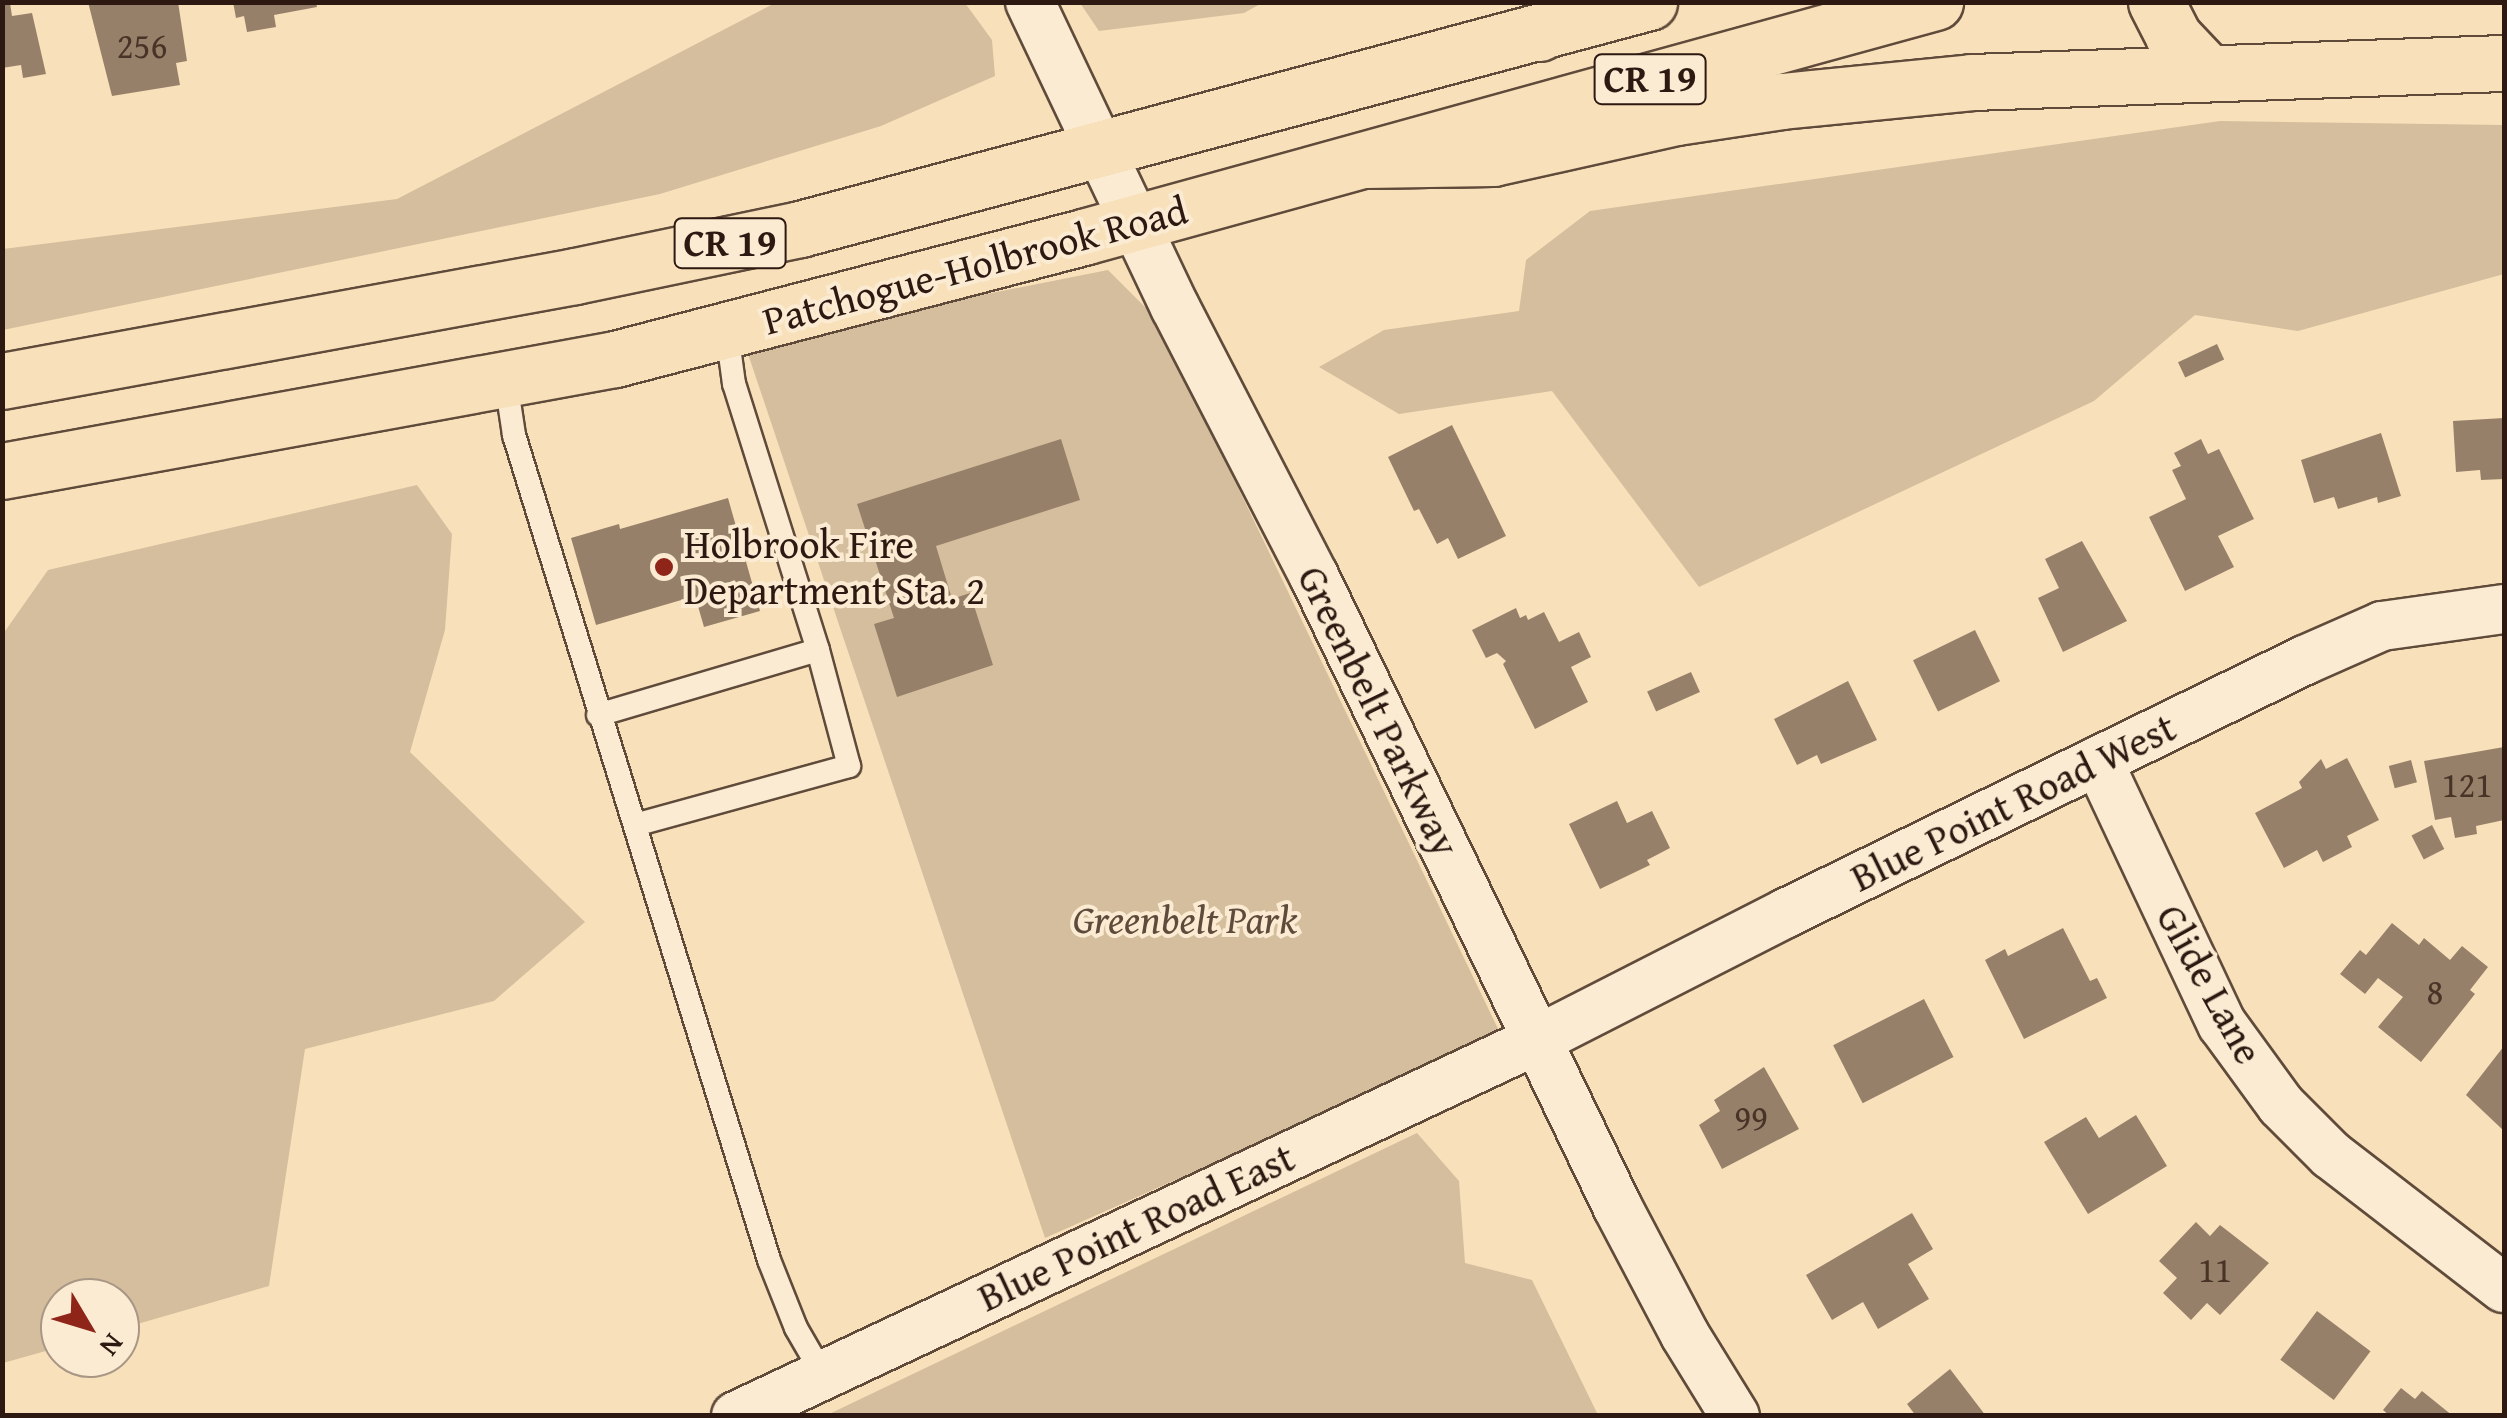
<!DOCTYPE html>
<style>
body{margin:0}
#map{position:relative;width:2507px;height:1418px;overflow:hidden;background:#f8e0ba;font-family:"Gentium Book Plus",serif}
div>[style]{position:absolute}
.green>*{inset:0;background:#d5be9d}
.building>*{inset:0;background:#978069;transform-origin:0 0}
.roads{filter:drop-shadow(2px 0 #604b3b) drop-shadow(-2px 0 #604b3b) drop-shadow(0 2px #604b3b) drop-shadow(0 -2px #604b3b)}
.lane>*{height:22px;margin:-11px;padding:0 11px;transform-origin:11px;border-radius:11px;background:#faebd2}
.street>*{height:48px;margin:-24px;padding:0 24px;transform-origin:24px;border-radius:24px;background:#faebd2}
.primary>*{height:55px;margin:-27.5px;padding:0 27.5px;transform-origin:27.5px;border-radius:27.5px;background:#f8e0ba}
.highway>*{height:55px;margin:-27.5px;padding:0 27.5px;transform-origin:27.5px;border-radius:27.5px;background:#f8e0ba}
.dots>*{width:28px;height:28px;translate:-50% -50%;box-sizing:border-box;border:5px solid #faebd2;border-radius:50%}
span{translate:-50% -50%;white-space:nowrap;text-align:center;line-height:1.15;-webkit-text-stroke:8px #faebd2;paint-order:stroke}
.number-label{font-size:35px;color:#483327}
.number-label span{-webkit-text-stroke-width:0}
.shield-label span{padding:2px 8px;background:#faebd2;border:2px solid;border-radius:8px;-webkit-text-stroke-width:0}
.shield-label{font-size:38px;color:#2d1911;font-weight:700}
.street-label{font-size:40px;color:#2d1911}
.poi-label{font-size:40px;color:#2d1911}
.left{translate:0 -50%;text-align:left}
.park-label{font-size:40px;color:#5f4b3b;font-style:italic}
.frame{position:absolute;inset:0;border:5px solid #2d1911;pointer-events:none}
.north{position:absolute;left:40px;top:1278px;width:100px;height:100px;box-sizing:border-box;background:#faebd2;border:2px solid #a89785;border-radius:50%;rotate:128deg;font-size:28px;font-weight:700;line-height:40px;text-align:center;color:#2d1911}
.north::after{content:'';display:block;margin:auto;width:35px;height:45px;background:#8f2418;clip-path:polygon(50% 0,100% 100%,50% 72%,0 100%)}
</style>
<div id="map">
<div class="green">
<div style="clip-path:polygon(775px 3px,965px 3px,992px 40px,995px 76px,881px 126px,660px 194px,3px 330px,3px 249px,397px 199px)"></div>
<div style="clip-path:polygon(1080px 3px,1262px 3px,1244px 13px,1099px 31px)"></div>
<div style="clip-path:polygon(2220px 121px,2504px 125px,2504px 274px,2298px 331px,2195px 315px,2094px 401px,1699px 587px,1552px 391px,1399px 414px,1319px 367px,1384px 330px,1519px 311px,1526px 260px,1590px 211px)"></div>
<div style="clip-path:polygon(1108px 270px,1157px 319px,1501px 1035px,1045px 1238px,744px 342px)"></div>
<div style="clip-path:polygon(417px 485px,452px 534px,445px 630px,410px 752px,585px 922px,494px 1001px,305px 1049px,269px 1286px,120px 1329px,120px 1298px,60px 1298px,60px 1347px,3px 1363px,3px 634px,48px 570px)"></div>
<div style="clip-path:polygon(1417px 1133px,1459px 1181px,1465px 1263px,1532px 1280px,1598px 1415px,827px 1415px)"></div>
</div>
<div class="building">
<div style="clip-path:polygon(88px 2px,178px 2px,187px 61px,176px 63px,180px 85px,112px 96px)"></div>
<div style="clip-path:polygon(233px 2px,316px 2px,317px 7px,274px 15px,276px 27px,247px 32px,244px 16px,236px 18px)"></div>
<div style="clip-path:polygon(10px 3px,12px 16px,32px 13px,46px 74px,23px 78px,21px 65px,2px 68px,2px 5px)"></div>
<div style="left:2217px;top:344px;width:17px;height:43px;rotate:65deg"></div>
<div style="clip-path:polygon(2504px 418px,2504px 479px,2481px 480px,2480px 470px,2456px 472px,2453px 421px)"></div>
<div style="clip-path:polygon(1452px 425px,1506px 536px,1458px 559px,1448px 538px,1437px 544px,1419px 509px,1414px 511px,1388px 457px)"></div>
<div style="clip-path:polygon(2381px 433px,2401px 496px,2378px 503px,2377px 497px,2338px 509px,2334px 497px,2314px 503px,2301px 460px)"></div>
<div style="clip-path:polygon(1061px 439px,1080px 500px,936px 546px,952px 599px,970px 593px,993px 665px,897px 697px,874px 624px,894px 618px,857px 504px)"></div>
<div style="clip-path:polygon(2201px 439px,2208px 454px,2219px 449px,2254px 519px,2218px 536px,2234px 567px,2185px 591px,2149px 517px,2186px 499px,2172px 470px,2181px 466px,2174px 453px)"></div>
<div style="clip-path:polygon(728px 498px,760px 611px,704px 627px,695px 596px,596px 625px,571px 538px,619px 524px,620px 529px)"></div>
<div style="clip-path:polygon(2082px 541px,2127px 621px,2063px 652px,2038px 598px,2059px 588px,2045px 559px)"></div>
<div style="clip-path:polygon(1516px 608px,1520px 618px,1526px 615px,1528px 620px,1544px 612px,1559px 642px,1579px 632px,1591px 657px,1571px 667px,1588px 702px,1535px 729px,1503px 664px,1506px 661px,1497px 653px,1486px 658px,1472px 630px)"></div>
<div style="left:1975px;top:630px;width:57px;height:69px;rotate:64deg"></div>
<div style="left:1691px;top:672px;width:22px;height:48px;rotate:66deg"></div>
<div style="clip-path:polygon(1848px 681px,1877px 740px,1821px 764px,1817px 755px,1797px 765px,1774px 719px)"></div>
<div style="clip-path:polygon(2504px 747px,2504px 820px,2476px 826px,2477px 834px,2455px 838px,2451px 817px,2435px 820px,2424px 761px)"></div>
<div style="clip-path:polygon(2347px 758px,2379px 820px,2347px 836px,2352px 847px,2323px 862px,2317px 850px,2284px 868px,2255px 813px,2302px 788px,2299px 782px,2321px 759px,2326px 769px)"></div>
<div style="left:2411px;top:760px;width:23px;height:23px;rotate:75deg"></div>
<div style="clip-path:polygon(1617px 801px,1627px 823px,1652px 811px,1670px 848px,1647px 860px,1650px 865px,1600px 889px,1569px 824px)"></div>
<div style="left:2432px;top:825px;width:27px;height:23px;rotate:63deg"></div>
<div style="clip-path:polygon(2392px 923px,2419px 945px,2424px 938px,2450px 960px,2462px 946px,2488px 967px,2470px 990px,2475px 994px,2421px 1062px,2378px 1027px,2403px 997px,2378px 978px,2365px 994px,2340px 974px,2360px 950px,2366px 955px)"></div>
<div style="clip-path:polygon(2063px 928px,2090px 981px,2097px 978px,2107px 998px,2024px 1039px,1985px 960px,2005px 949px,2008px 956px)"></div>
<div style="left:1924px;top:999px;width:65px;height:102px;rotate:63deg"></div>
<div style="clip-path:polygon(2504px 1046px,2504px 1131px,2466px 1095px)"></div>
<div style="clip-path:polygon(1764px 1067px,1799px 1129px,1722px 1169px,1699px 1125px,1720px 1111px,1714px 1100px)"></div>
<div style="clip-path:polygon(2136px 1115px,2167px 1166px,2088px 1214px,2044px 1142px,2086px 1117px,2099px 1138px)"></div>
<div style="clip-path:polygon(1912px 1213px,1933px 1249px,1908px 1264px,1929px 1299px,1878px 1329px,1863px 1302px,1832px 1320px,1806px 1275px)"></div>
<div style="clip-path:polygon(2196px 1222px,2210px 1236px,2220px 1225px,2269px 1263px,2220px 1315px,2207px 1303px,2191px 1320px,2163px 1293px,2177px 1278px,2159px 1261px)"></div>
<div style="left:2317px;top:1311px;width:67px;height:61px;rotate:37deg"></div>
<div style="clip-path:polygon(1950px 1369px,1986px 1416px,1916px 1416px,1907px 1404px)"></div>
<div style="clip-path:polygon(2401px 1388px,2415px 1399px,2422px 1391px,2453px 1416px,2390px 1416px,2383px 1410px)"></div>
</div>
<div class="roads">
<div class="lane">
<div style="left:506px;top:382px;width:54px;rotate:81.4deg"></div>
<div style="left:514px;top:435px;width:864px;rotate:72.82deg"></div>
<div style="left:769px;top:1260px;width:73px;rotate:68.3deg"></div>
<div style="left:796px;top:1328px;width:52px;rotate:60deg"></div>
<div style="left:598px;top:715px;width:229px;rotate:-16.5deg"></div>
<div style="left:635px;top:825px;width:222px;rotate:-15.4deg"></div>
<div style="left:849px;top:766px;width:120px;rotate:-105deg"></div>
<div style="left:818px;top:650px;width:279px;rotate:-107.5deg"></div>
<div style="left:734px;top:384px;width:52px;rotate:-97.7deg"></div>
</div>
<div class="street">
<div style="left:1030px;top:2px;width:338px;rotate:64.6deg"></div>
<div style="left:1175px;top:307px;width:303px;rotate:62.7deg"></div>
<div style="left:1314px;top:576px;width:699px;rotate:64.31deg"></div>
<div style="left:1617px;top:1206px;width:146px;rotate:62.2deg"></div>
<div style="left:1685px;top:1335px;width:95px;rotate:58.3deg"></div>
<div style="left:2098px;top:761px;width:291px;rotate:64.8deg"></div>
<div style="left:2222px;top:1024px;width:100px;rotate:53.9deg"></div>
<div style="left:2281px;top:1105px;width:71px;rotate:45deg"></div>
<div style="left:2331px;top:1155px;width:218px;rotate:37.6deg"></div>
<div style="left:736px;top:1416px;width:885px;rotate:-25.15deg"></div>
<div style="left:1537px;top:1040px;width:280px;rotate:-27deg"></div>
<div style="left:1786px;top:913px;width:577px;rotate:-25.99deg"></div>
<div style="left:2305px;top:660px;width:84px;rotate:-23.8deg"></div>
<div style="left:2382px;top:626px;width:123px;rotate:-7.9deg"></div>
</div>
<div class="primary">
<div style="left:2px;top:381px;width:583px;rotate:-10.38deg"></div>
<div style="left:575px;top:276px;width:230px;rotate:-11.8deg"></div>
<div style="left:800px;top:229px;width:879px;rotate:-14.97deg"></div>
<div style="left:2px;top:471px;width:623px;rotate:-10.35deg"></div>
<div style="left:615px;top:359px;width:484px;rotate:-14.6deg"></div>
<div style="left:1083px;top:237px;width:884px;rotate:-15.42deg"></div>
</div>
<div class="highway">
<div style="left:2156px;top:2px;width:38px;rotate:63deg"></div>
<div style="left:2173px;top:36px;width:48px;rotate:46.7deg"></div>
<div style="left:1539px;top:33px;width:63px;rotate:-29.4deg"></div>
<div style="left:1365px;top:160px;width:128px;rotate:-0.9deg"></div>
<div style="left:1493px;top:158px;width:188px;rotate:-12.6deg"></div>
<div style="left:1676px;top:117px;width:107px;rotate:-8.6deg"></div>
<div style="left:1782px;top:101px;width:191px;rotate:-5.7deg"></div>
<div style="left:1972px;top:82px;width:532px;rotate:-2.05deg"></div>
</div>
</div>
<div class="dots">
<div style="left:664px;top:567px;background:#8f2418"></div>
</div>
<div class="number-label">
<span style="left:142px;top:46px">256</span>
<span style="left:2467px;top:785px">121</span>
<span style="left:2435px;top:992px">8</span>
<span style="left:1751px;top:1118px">99</span>
<span style="left:2215px;top:1270px">11</span>
</div>
<div class="shield-label">
<span style="left:1650px;top:79px">CR 19</span>
<span style="left:730px;top:243px">CR 19</span>
</div>
<div class="street-label">
<span style="left:975px;top:265px;rotate:-15deg">Patchogue-Holbrook Road</span>
<span style="left:1379px;top:711px;rotate:64deg">Greenbelt Parkway</span>
<span style="left:2013px;top:802px;rotate:-26deg">Blue Point Road West</span>
<span style="left:2210px;top:984px;rotate:61deg">Glide Lane</span>
<span style="left:1136px;top:1227px;rotate:-25deg">Blue Point Road East</span>
</div>
<div class="poi-label">
<span class="left" style="left:684px;top:567px">Holbrook Fire<br>Department Sta. 2</span>
</div>
<div class="park-label">
<span style="left:1185px;top:919px">Greenbelt Park</span>
</div>
<div class="frame"></div>
<div class="north">N</div>
</div>
